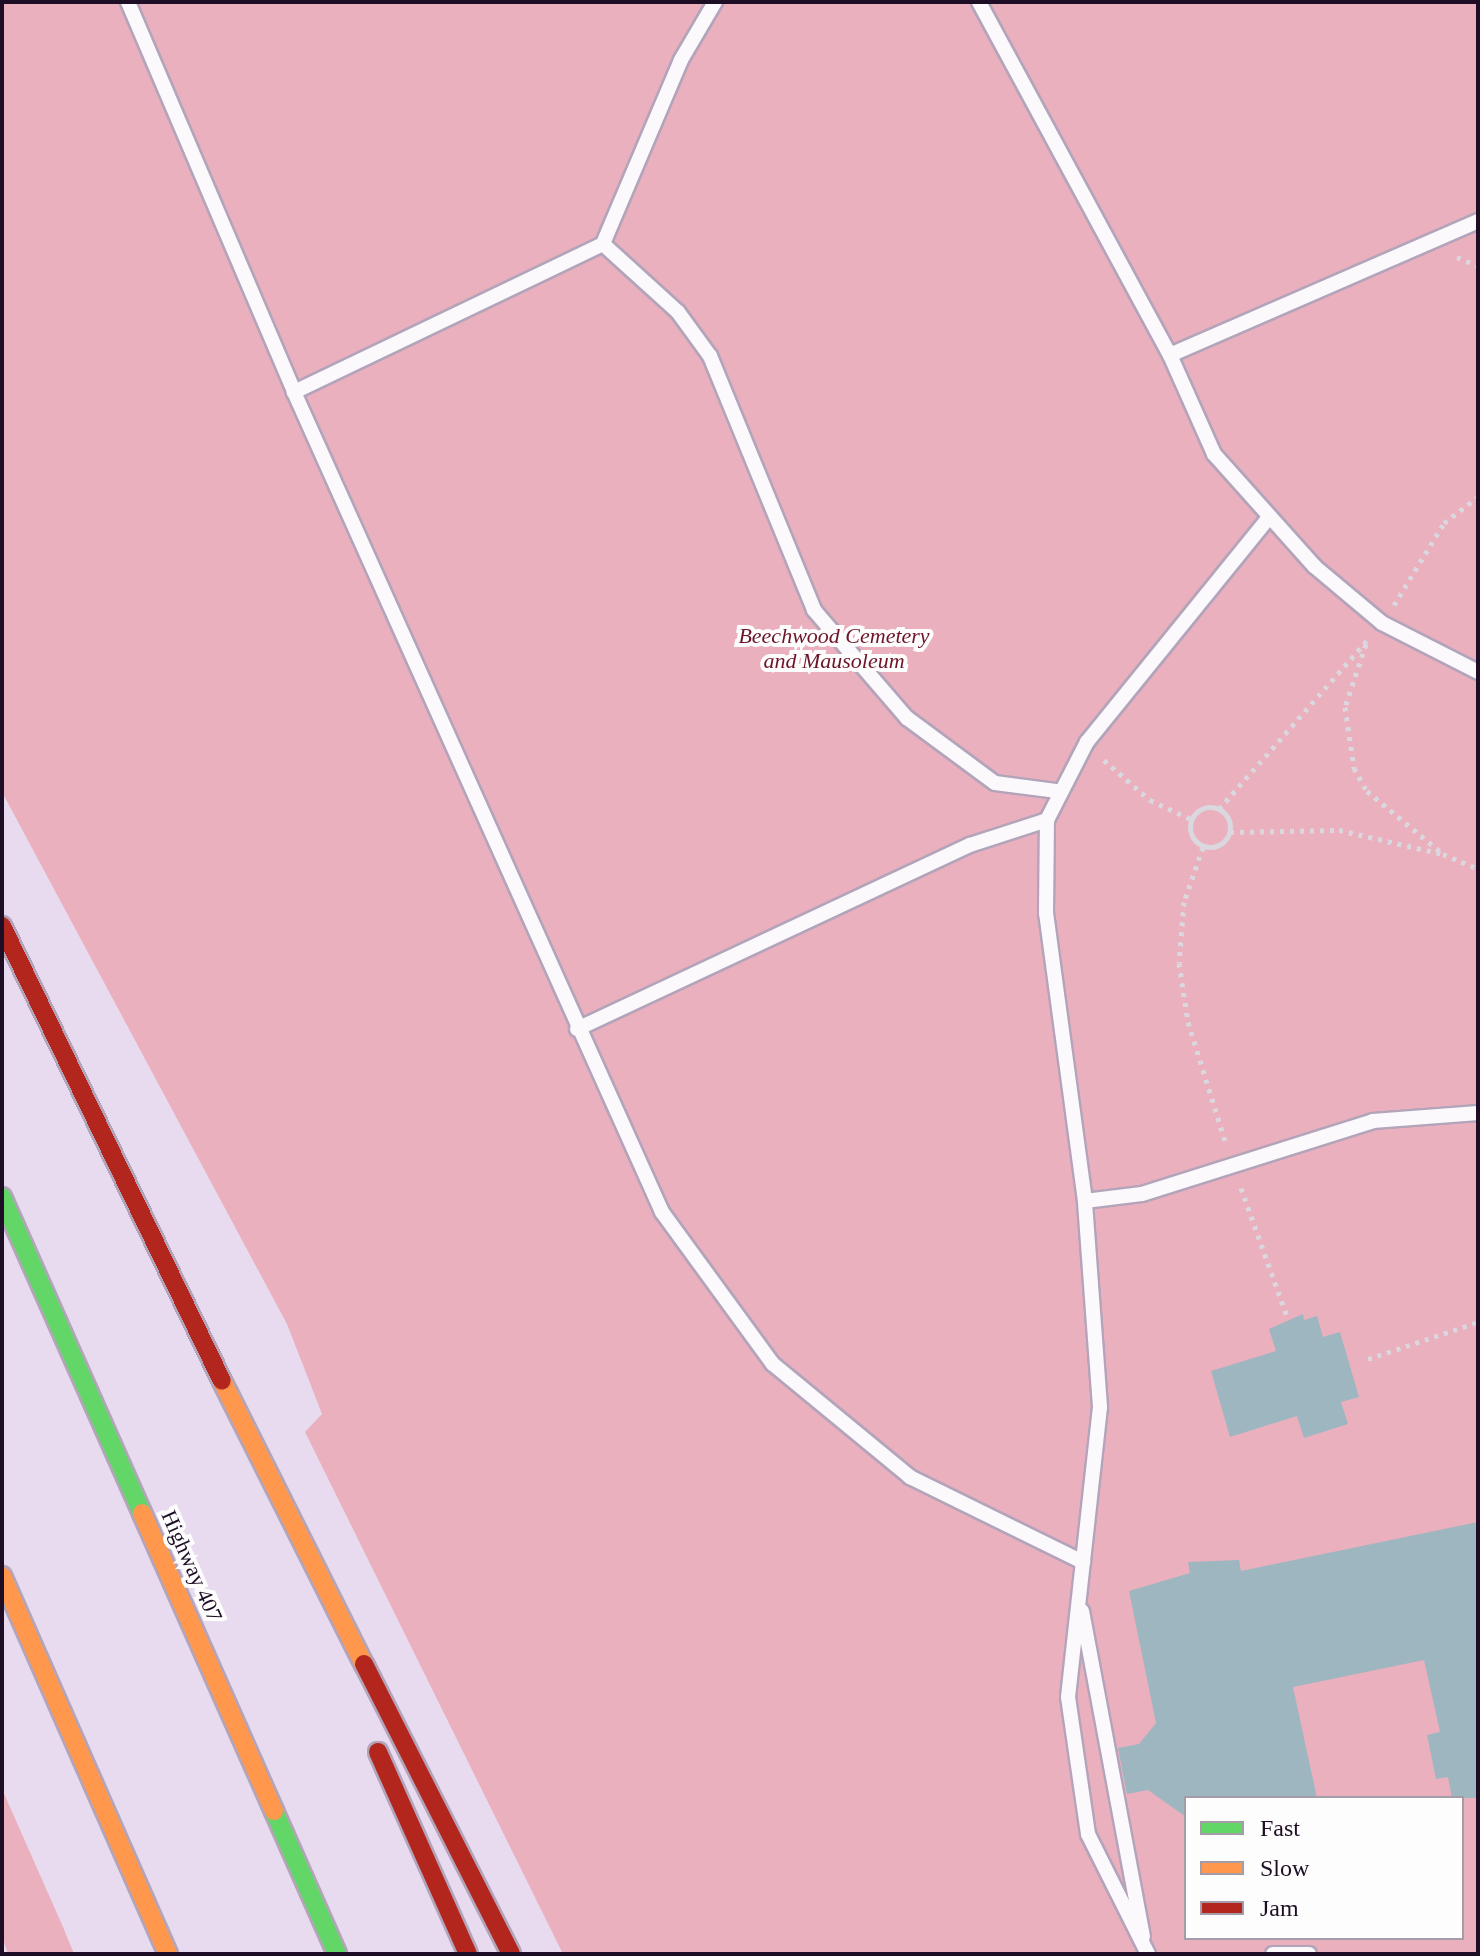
<!DOCTYPE html>
<style>
body{margin:0}
#map{position:relative;width:1480px;height:1956px;overflow:hidden;background:#e8daef;font-family:Georgia,serif}
div>[style]{position:absolute}
.green>*{inset:0;background:#eab0be}
.building>*{inset:0;background:#9eb6bf}
.path>*{height:5px;margin-top:-2.5px;transform-origin:0;background:repeating-linear-gradient(90deg,#dbd7de 0 4px,transparent 0 10px)}
.path>.ring{margin:-2.5px;padding:0;box-sizing:content-box;background:none;border:5px solid #dbd7de;border-radius:50%}
.roads{filter:drop-shadow(2px 0 #b3a4ba) drop-shadow(-2px 0 #b3a4ba) drop-shadow(0 2px #b3a4ba) drop-shadow(0 -2px #b3a4ba)}
.lane>*{height:14px;margin:-7px;padding:0 7px;transform-origin:7px;border-radius:7px;background:#fcf9fd}
.fast>*{height:18px;margin:-9px;padding:0 9px;transform-origin:9px;border-radius:9px;background:#63d668}
.slow>*{height:18px;margin:-9px;padding:0 9px;transform-origin:9px;border-radius:9px;background:#ff974d}
.jam>*{height:18px;margin:-9px;padding:0 9px;transform-origin:9px;border-radius:9px;background:#b3261e}
span{translate:-50% -50%;white-space:nowrap;text-align:center;line-height:1.15;-webkit-text-stroke:8px #fdfdfd;paint-order:stroke}
.park-label{font-size:22px;color:#6d1527;font-style:italic}
.street-label{font-size:22px;color:#1e0e25}
.frame{position:absolute;inset:0;border:4px solid #1e0e25;pointer-events:none}
.legend{position:absolute;left:1184px;top:1796px;width:280px;height:144px;box-sizing:border-box;background:#fdfdfd;border:2px solid #a49da7;margin:0;padding:10px 14px;list-style:none;font-size:24px;color:#1e0e25}
.legend li{display:flex;align-items:center;gap:16px;height:40px}
.legend b{width:40px;border:2px solid #a49da7}
</style>
<div id="map">
<div class="green">
<div style="clip-path:polygon(evenodd,2px 2px,1478px 2px,1478px 1954px,563px 1954px,305px 1432px,322px 1414px,287px 1324px,2px 792px,2px 2px,1186px 1798px,1462px 1798px,1462px 1938px,1186px 1938px,1186px 1798px)"></div>
<div style="clip-path:polygon(2px 1789px,63px 1927px,74px 1954px,8px 1954px,2px 1936px)"></div>
</div>
<div class="building">
<div style="clip-path:polygon(1303px 1314px,1304px 1320px,1317px 1316px,1323px 1337px,1340px 1332px,1359px 1397px,1341px 1402px,1348px 1424px,1304px 1438px,1297px 1416px,1230px 1437px,1211px 1371px,1276px 1351px,1269px 1329px)"></div>
<div style="clip-path:polygon(1478px 1522px,1478px 1798px,1452px 1798px,1448px 1777px,1436px 1779px,1427px 1735px,1440px 1732px,1424px 1660px,1293px 1687px,1317px 1798px,1186px 1798px,1186px 1817px,1148px 1790px,1127px 1794px,1118px 1748px,1139px 1744px,1156px 1723px,1129px 1591px,1190px 1573px,1188px 1562px,1239px 1560px,1241px 1571px)"></div>
</div>
<div class="path">
<div style="left:1457px;top:257px;width:23px;rotate:23deg"></div>
<div style="left:1394px;top:605px;width:96px;rotate:-58.6deg"></div>
<div style="left:1444px;top:523px;width:43px;rotate:-37.4deg"></div>
<div style="left:1366px;top:644px;width:66px;rotate:108.4deg"></div>
<div style="left:1345px;top:707px;width:62px;rotate:81.6deg"></div>
<div style="left:1354px;top:768px;width:26px;rotate:61deg"></div>
<div style="left:1367px;top:791px;width:99px;rotate:39.7deg"></div>
<div style="left:1104px;top:760px;width:61px;rotate:41deg"></div>
<div style="left:1150px;top:800px;width:45px;rotate:24.9deg"></div>
<div class="ring" style="left:1190px;top:807px;width:35px;height:35px"></div>
<div style="left:1219px;top:809px;width:227px;rotate:-48.7deg"></div>
<div style="left:1230px;top:832px;width:109px;rotate:-1.1deg"></div>
<div style="left:1339px;top:830px;width:107px;rotate:13deg"></div>
<div style="left:1443px;top:854px;width:38px;rotate:23deg"></div>
<div style="left:1203px;top:847px;width:58px;rotate:109.1deg"></div>
<div style="left:1184px;top:902px;width:61px;rotate:94.7deg"></div>
<div style="left:1179px;top:963px;width:60px;rotate:81.3deg"></div>
<div style="left:1188px;top:1022px;width:128px;rotate:72.7deg"></div>
<div style="left:1241px;top:1188px;width:139px;rotate:70.3deg"></div>
<div style="left:1368px;top:1359px;width:116px;rotate:-18.6deg"></div>
</div>
<div class="roads">
<div class="lane">
<div style="left:128px;top:2px;width:424px;rotate:66.9deg"></div>
<div style="left:715px;top:2px;width:67px;rotate:120.4deg"></div>
<div style="left:681px;top:60px;width:200px;rotate:113deg"></div>
<div style="left:603px;top:244px;width:101px;rotate:42.2deg"></div>
<div style="left:678px;top:312px;width:54px;rotate:54deg"></div>
<div style="left:710px;top:356px;width:274px;rotate:67.7deg"></div>
<div style="left:814px;top:610px;width:143px;rotate:49.3deg"></div>
<div style="left:907px;top:718px;width:109px;rotate:36.5deg"></div>
<div style="left:995px;top:783px;width:63px;rotate:7.4deg"></div>
<div style="left:979px;top:2px;width:401px;rotate:61.6deg"></div>
<div style="left:1170px;top:355px;width:108px;rotate:66deg"></div>
<div style="left:1214px;top:454px;width:150px;rotate:48.2deg"></div>
<div style="left:1314px;top:566px;width:89px;rotate:40deg"></div>
<div style="left:1382px;top:623px;width:108px;rotate:27deg"></div>
<div style="left:603px;top:244px;width:343px;rotate:154.4deg"></div>
<div style="left:294px;top:392px;width:899px;rotate:65.83deg"></div>
<div style="left:662px;top:1212px;width:188px;rotate:53.9deg"></div>
<div style="left:773px;top:1364px;width:178px;rotate:39.5deg"></div>
<div style="left:910px;top:1477px;width:193px;rotate:26.2deg"></div>
<div style="left:1170px;top:355px;width:336px;rotate:-23.5deg"></div>
<div style="left:577px;top:1029px;width:434px;rotate:-25.1deg"></div>
<div style="left:970px;top:845px;width:81px;rotate:-18deg"></div>
<div style="left:1085px;top:1201px;width:57px;rotate:-7deg"></div>
<div style="left:1142px;top:1194px;width:242px;rotate:-17.5deg"></div>
<div style="left:1373px;top:1121px;width:105px;rotate:-4.4deg"></div>
<div style="left:1082px;top:1611px;width:331px;rotate:79.4deg"></div>
<div style="left:1148px;top:1954px;width:134px;rotate:-116.6deg"></div>
<div style="left:1088px;top:1834px;width:138px;rotate:-98.3deg"></div>
<div style="left:1068px;top:1697px;width:292px;rotate:-83.7deg"></div>
<div style="left:1100px;top:1407px;width:207px;rotate:-94.2deg"></div>
<div style="left:1085px;top:1201px;width:291px;rotate:-97.7deg"></div>
<div style="left:1046px;top:913px;width:93px;rotate:-89.4deg"></div>
<div style="left:1047px;top:820px;width:88px;rotate:-62.9deg"></div>
<div style="left:1087px;top:742px;width:286px;rotate:-51deg"></div>
<div style="left:1273px;top:1954px;width:36px"></div>
</div>
<div class="fast">
<div style="left:2px;top:1197px;width:346px;rotate:66.1deg"></div>
<div style="left:274px;top:1811px;width:156px;rotate:66.2deg"></div>
</div>
<div class="slow">
<div style="left:222px;top:1381px;width:317px;rotate:63.4deg"></div>
<div style="left:142px;top:1513px;width:326px;rotate:66.1deg"></div>
<div style="left:2px;top:1576px;width:413px;rotate:66.3deg"></div>
</div>
<div class="jam">
<div style="left:2px;top:926px;width:505px;rotate:64.2deg"></div>
<div style="left:364px;top:1664px;width:325px;rotate:63.1deg"></div>
<div style="left:378px;top:1752px;width:221px;rotate:66deg"></div>
</div>
</div>
<div class="park-label">
<span style="left:834px;top:648px">Beechwood Cemetery<br>and Mausoleum</span>
</div>
<div class="street-label">
<span style="left:192px;top:1566px;rotate:66deg">Highway 407</span>
</div>
<div class="frame"></div>
<ul class="legend">
<li><b style="height:10px;background:#63d668"></b>Fast</li>
<li><b style="height:10px;background:#ff974d"></b>Slow</li>
<li><b style="height:10px;background:#b3261e"></b>Jam</li>
</ul>
</div>
